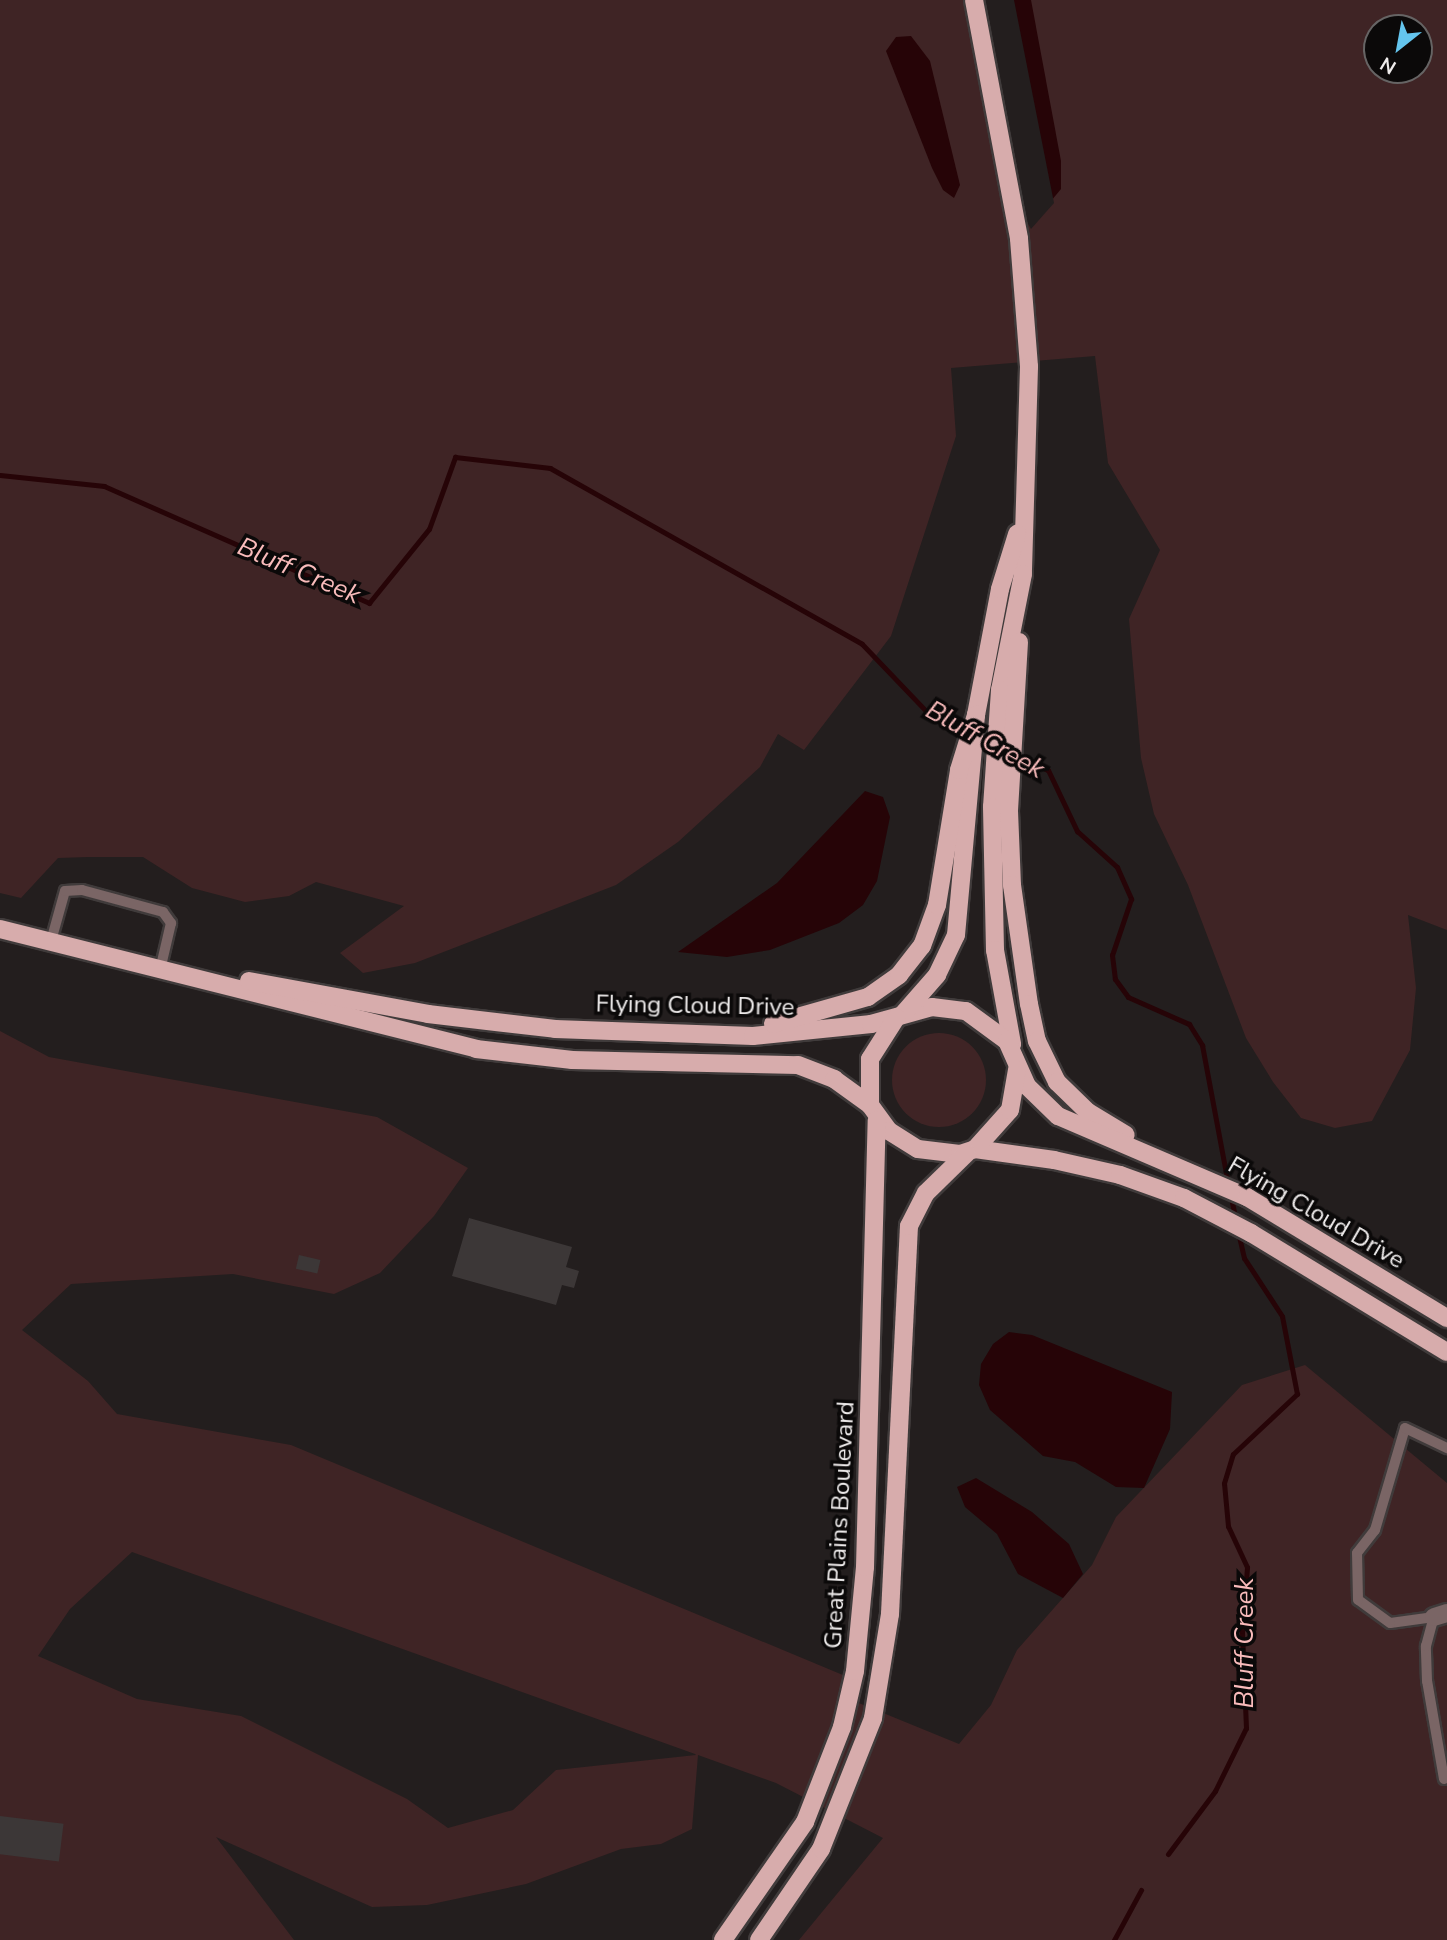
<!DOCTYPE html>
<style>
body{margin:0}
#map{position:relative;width:1447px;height:1940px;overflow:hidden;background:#231e1e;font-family:"Nunito Sans",sans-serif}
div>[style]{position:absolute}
.green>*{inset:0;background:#3f2425}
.round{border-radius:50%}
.water>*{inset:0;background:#260407}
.pier>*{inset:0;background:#231e1e}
.stream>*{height:5px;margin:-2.5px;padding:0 2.5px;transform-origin:2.5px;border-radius:2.5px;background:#260407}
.building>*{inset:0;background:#3c3737;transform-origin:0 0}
.roads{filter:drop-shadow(2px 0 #403b3b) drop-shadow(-2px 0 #403b3b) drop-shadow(0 2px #403b3b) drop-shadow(0 -2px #403b3b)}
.lane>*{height:10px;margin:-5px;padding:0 5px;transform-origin:5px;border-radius:5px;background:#7a6565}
.street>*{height:18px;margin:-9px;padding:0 9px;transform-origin:9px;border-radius:9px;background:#7a6565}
.primary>*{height:18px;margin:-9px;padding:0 9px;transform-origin:9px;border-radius:9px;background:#d7acac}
span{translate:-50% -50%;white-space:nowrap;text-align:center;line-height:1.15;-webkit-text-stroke:7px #0b0909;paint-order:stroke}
.street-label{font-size:24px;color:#efecec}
.water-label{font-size:26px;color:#f9bbbb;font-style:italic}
.north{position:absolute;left:1363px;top:14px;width:70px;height:70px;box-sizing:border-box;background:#0b0909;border:2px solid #666464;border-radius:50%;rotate:211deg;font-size:19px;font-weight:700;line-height:28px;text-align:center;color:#efecec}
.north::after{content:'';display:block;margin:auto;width:24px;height:32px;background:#64c5ee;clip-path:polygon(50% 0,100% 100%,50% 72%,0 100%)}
</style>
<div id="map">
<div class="green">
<div style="clip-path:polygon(evenodd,0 0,1447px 0,1447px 930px,1408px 915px,1416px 988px,1410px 1050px,1372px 1121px,1335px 1128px,1301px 1118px,1273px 1082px,1246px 1038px,1188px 885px,1154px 814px,1141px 758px,1129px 619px,1160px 550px,1108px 463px,1095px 356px,951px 368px,956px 436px,891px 636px,804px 750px,778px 734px,760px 767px,678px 842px,616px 885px,415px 963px,363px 973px,340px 953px,404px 906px,316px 882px,289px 896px,245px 902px,192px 888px,143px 857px,88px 857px,58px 858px,21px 898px,0 893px,0 0,1377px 28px,1419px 28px,1419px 70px,1377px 70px,1377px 28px)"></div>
<div style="clip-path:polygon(evenodd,0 1031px,49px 1057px,377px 1117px,468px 1168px,434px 1216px,380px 1273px,334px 1294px,233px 1274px,71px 1284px,22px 1330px,88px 1381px,117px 1414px,291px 1445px,862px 1683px,849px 1699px,959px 1744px,991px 1705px,1017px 1650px,1092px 1565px,1116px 1517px,1242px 1385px,1305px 1365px,1447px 1483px,1447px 1940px,799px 1940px,883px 1838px,776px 1783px,698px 1755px,692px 1829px,661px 1844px,621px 1849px,526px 1884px,427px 1905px,372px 1907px,216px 1837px,294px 1940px,0 1940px,0 1031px,132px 1552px,695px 1754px,696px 1755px,556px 1770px,513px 1810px,448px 1828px,407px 1799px,241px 1716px,137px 1699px,38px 1656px,70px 1609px,132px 1552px)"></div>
<div class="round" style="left:892px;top:1033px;width:94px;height:94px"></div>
</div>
<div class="water">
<div style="clip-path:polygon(974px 0,1031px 0,1061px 161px,1061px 189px,1031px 225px)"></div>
<div style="clip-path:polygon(911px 36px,930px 61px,960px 185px,954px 198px,943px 190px,932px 168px,886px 51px,896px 37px)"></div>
<div style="clip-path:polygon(865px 791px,883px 797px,890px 817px,877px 881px,863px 905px,839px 923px,770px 950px,727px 957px,678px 952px,777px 883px)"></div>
<div style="clip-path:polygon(1009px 1332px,1032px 1335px,1172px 1392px,1170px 1429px,1144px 1488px,1116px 1487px,1075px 1462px,1043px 1456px,990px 1410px,979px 1385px,981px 1364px,993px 1344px)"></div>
<div style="clip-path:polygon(976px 1478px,1032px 1512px,1069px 1544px,1083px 1574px,1063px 1598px,1018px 1574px,997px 1534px,965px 1507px,957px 1487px)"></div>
</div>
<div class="pier">
<div style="clip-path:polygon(970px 0,1014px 0,1054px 203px,1031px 229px,1007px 186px)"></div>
</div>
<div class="stream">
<div style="left:0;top:475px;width:105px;rotate:6deg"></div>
<div style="left:104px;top:486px;width:290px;rotate:23.8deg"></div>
<div style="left:369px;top:603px;width:95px;rotate:-51deg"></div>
<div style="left:429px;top:529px;width:77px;rotate:-70.1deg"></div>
<div style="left:455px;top:457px;width:96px;rotate:6.6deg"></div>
<div style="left:550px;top:468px;width:358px;rotate:29.4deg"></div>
<div style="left:862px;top:644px;width:97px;rotate:46.3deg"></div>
<div style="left:929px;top:714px;width:42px;rotate:25.3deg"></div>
<div style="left:1017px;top:755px;width:34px;rotate:26deg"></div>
<div style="left:1048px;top:770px;width:68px;rotate:64.6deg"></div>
<div style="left:1077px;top:831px;width:54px;rotate:42deg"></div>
<div style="left:1117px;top:867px;width:35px;rotate:66deg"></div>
<div style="left:1131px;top:899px;width:59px;rotate:108.7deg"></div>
<div style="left:1112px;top:955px;width:24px;rotate:83deg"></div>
<div style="left:1115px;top:979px;width:22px;rotate:54deg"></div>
<div style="left:1128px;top:997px;width:67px;rotate:23.9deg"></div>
<div style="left:1189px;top:1024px;width:25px;rotate:58deg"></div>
<div style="left:1202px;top:1045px;width:141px;rotate:79.4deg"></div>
<div style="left:1230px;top:1193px;width:29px;rotate:78deg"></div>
<div style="left:1168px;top:1854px;width:79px;rotate:-53.3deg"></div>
<div style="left:1215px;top:1791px;width:70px;rotate:-63.8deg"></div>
<div style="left:1246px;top:1728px;width:97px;rotate:-92.4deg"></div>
<div style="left:1242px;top:1631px;width:64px;rotate:-85.5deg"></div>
<div style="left:1247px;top:1567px;width:45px;rotate:-114.9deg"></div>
<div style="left:1228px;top:1526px;width:43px;rotate:-95.3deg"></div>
<div style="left:1224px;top:1483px;width:30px;rotate:-73deg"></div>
<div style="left:1233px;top:1454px;width:88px;rotate:-43.2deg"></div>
<div style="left:1297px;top:1394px;width:79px;rotate:-100.9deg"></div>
<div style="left:1282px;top:1316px;width:69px;rotate:-123.2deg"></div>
<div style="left:1244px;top:1258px;width:28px;rotate:-103deg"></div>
<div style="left:1114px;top:1940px;width:57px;rotate:-61.6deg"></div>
</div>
<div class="building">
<div style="clip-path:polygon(469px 1218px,572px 1247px,566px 1267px,579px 1271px,574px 1288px,562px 1285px,556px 1305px,452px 1276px)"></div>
<div style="left:299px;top:1255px;width:22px;height:14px;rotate:13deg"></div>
<div style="left:0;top:1816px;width:64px;height:38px;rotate:7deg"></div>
</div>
<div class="roads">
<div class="lane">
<div style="left:51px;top:941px;width:52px;rotate:-74.4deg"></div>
<div style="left:65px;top:891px;width:17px;rotate:-3deg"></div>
<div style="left:82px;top:890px;width:84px;rotate:15.2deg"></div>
<div style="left:163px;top:912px;width:14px;rotate:54deg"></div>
<div style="left:171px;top:923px;width:44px;rotate:103.1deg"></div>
<div style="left:1444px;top:1779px;width:99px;rotate:-99.8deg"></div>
<div style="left:1427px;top:1681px;width:35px;rotate:-92deg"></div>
<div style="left:1426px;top:1646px;width:30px;rotate:-75deg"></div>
<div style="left:1434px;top:1617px;width:44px;rotate:172.2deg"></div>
<div style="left:1390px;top:1623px;width:39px;rotate:-144deg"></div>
<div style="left:1358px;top:1600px;width:47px;rotate:-91.2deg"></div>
<div style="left:1357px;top:1553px;width:29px;rotate:-52deg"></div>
<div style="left:1375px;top:1530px;width:106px;rotate:-73.6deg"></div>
<div style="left:1405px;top:1428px;width:47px;rotate:25.5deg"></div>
</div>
<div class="street">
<div style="left:1434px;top:1617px;width:14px;rotate:-17deg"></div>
</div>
<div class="primary">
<div style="left:974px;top:0;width:243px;rotate:79.3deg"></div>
<div style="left:1019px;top:239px;width:128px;rotate:85.5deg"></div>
<div style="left:1029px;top:367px;width:207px;rotate:91.7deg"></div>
<div style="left:1023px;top:574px;width:118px;rotate:101.2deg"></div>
<div style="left:1000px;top:690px;width:117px;rotate:93.9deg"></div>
<div style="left:992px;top:807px;width:143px;rotate:88.8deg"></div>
<div style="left:995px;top:950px;width:96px;rotate:79.7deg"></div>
<div style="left:1019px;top:642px;width:169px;rotate:93.4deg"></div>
<div style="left:1009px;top:811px;width:74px;rotate:87.7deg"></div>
<div style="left:1012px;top:885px;width:120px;rotate:81.9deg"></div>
<div style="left:1029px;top:1004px;width:38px;rotate:78deg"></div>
<div style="left:1037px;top:1041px;width:46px;rotate:64deg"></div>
<div style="left:1057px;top:1082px;width:43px;rotate:44.1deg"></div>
<div style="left:1088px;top:1112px;width:44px;rotate:31.2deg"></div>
<div style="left:0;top:929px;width:491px;rotate:14.1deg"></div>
<div style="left:476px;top:1049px;width:97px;rotate:6.5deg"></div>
<div style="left:572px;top:1060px;width:226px;rotate:1.3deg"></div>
<div style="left:798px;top:1065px;width:39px;rotate:21deg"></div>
<div style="left:834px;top:1079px;width:44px;rotate:35.8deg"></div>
<div style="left:870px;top:1105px;width:32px;rotate:54deg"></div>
<div style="left:889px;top:1131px;width:34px;rotate:32deg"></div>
<div style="left:918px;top:1149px;width:42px;rotate:6.8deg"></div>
<div style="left:960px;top:1154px;width:16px;rotate:-18deg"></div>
<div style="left:975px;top:1149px;width:80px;rotate:7.9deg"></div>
<div style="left:1054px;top:1160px;width:68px;rotate:12.8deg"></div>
<div style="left:1120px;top:1175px;width:68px;rotate:19.8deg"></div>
<div style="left:1184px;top:1198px;width:76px;rotate:27.6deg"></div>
<div style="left:1251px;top:1233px;width:229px;rotate:31.3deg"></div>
<div style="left:249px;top:981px;width:182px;rotate:10.4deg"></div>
<div style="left:428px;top:1014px;width:128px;rotate:6.7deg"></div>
<div style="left:555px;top:1029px;width:198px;rotate:2deg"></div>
<div style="left:753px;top:1036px;width:119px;rotate:-5.8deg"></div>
<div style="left:871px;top:1024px;width:63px;rotate:-15.6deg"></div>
<div style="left:932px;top:1007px;width:34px;rotate:7deg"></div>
<div style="left:966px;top:1011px;width:51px;rotate:36.2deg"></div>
<div style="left:1007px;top:1041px;width:49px;rotate:66deg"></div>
<div style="left:1027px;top:1086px;width:43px;rotate:44.1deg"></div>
<div style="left:1058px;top:1116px;width:206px;rotate:23.2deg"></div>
<div style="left:1247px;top:1197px;width:234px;rotate:31.2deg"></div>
<div style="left:903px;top:1014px;width:52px;rotate:-48.9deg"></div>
<div style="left:937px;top:975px;width:44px;rotate:-64.6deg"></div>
<div style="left:956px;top:935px;width:221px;rotate:-84.8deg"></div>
<div style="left:976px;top:715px;width:128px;rotate:-79.2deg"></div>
<div style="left:1000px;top:589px;width:58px;rotate:-72.8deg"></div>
<div style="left:773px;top:1024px;width:99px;rotate:-15.9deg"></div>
<div style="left:868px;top:997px;width:38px;rotate:-35deg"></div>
<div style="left:899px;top:975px;width:37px;rotate:-52deg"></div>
<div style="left:922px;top:946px;width:44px;rotate:-69.9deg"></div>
<div style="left:937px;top:905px;width:137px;rotate:-80.7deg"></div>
<div style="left:959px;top:770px;width:58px;rotate:-72.8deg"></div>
<div style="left:870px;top:1105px;width:46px;rotate:-90deg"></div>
<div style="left:870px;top:1059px;width:49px;rotate:-57.6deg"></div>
<div style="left:975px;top:1149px;width:52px;rotate:-48.1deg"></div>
<div style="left:1010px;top:1110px;width:41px;rotate:-80.1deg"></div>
<div style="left:723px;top:1940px;width:144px;rotate:-55.2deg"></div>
<div style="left:805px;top:1822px;width:102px;rotate:-68.7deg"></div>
<div style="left:842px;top:1727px;width:57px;rotate:-76.9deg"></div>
<div style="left:855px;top:1671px;width:104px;rotate:-84.5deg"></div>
<div style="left:865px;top:1567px;width:447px;rotate:-88.5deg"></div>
<div style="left:759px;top:1940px;width:110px;rotate:-55.7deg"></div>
<div style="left:821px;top:1849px;width:141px;rotate:-68.3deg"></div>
<div style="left:873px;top:1718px;width:105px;rotate:-80.7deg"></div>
<div style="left:890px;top:1614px;width:388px;rotate:-87.2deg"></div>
<div style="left:909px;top:1226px;width:37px;rotate:-63deg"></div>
<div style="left:926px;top:1193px;width:57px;rotate:-44.3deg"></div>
</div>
</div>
<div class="street-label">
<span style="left:695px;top:1006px;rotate:1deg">Flying Cloud Drive</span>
<span style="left:1316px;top:1213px;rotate:30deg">Flying Cloud Drive</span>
<span style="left:840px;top:1525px;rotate:-87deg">Great Plains Boulevard</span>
</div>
<div class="water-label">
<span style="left:299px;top:571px;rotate:23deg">Bluff Creek</span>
<span style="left:985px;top:740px;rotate:29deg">Bluff Creek</span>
<span style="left:1245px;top:1643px;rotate:-90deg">Bluff Creek</span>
</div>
<div class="north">N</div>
</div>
